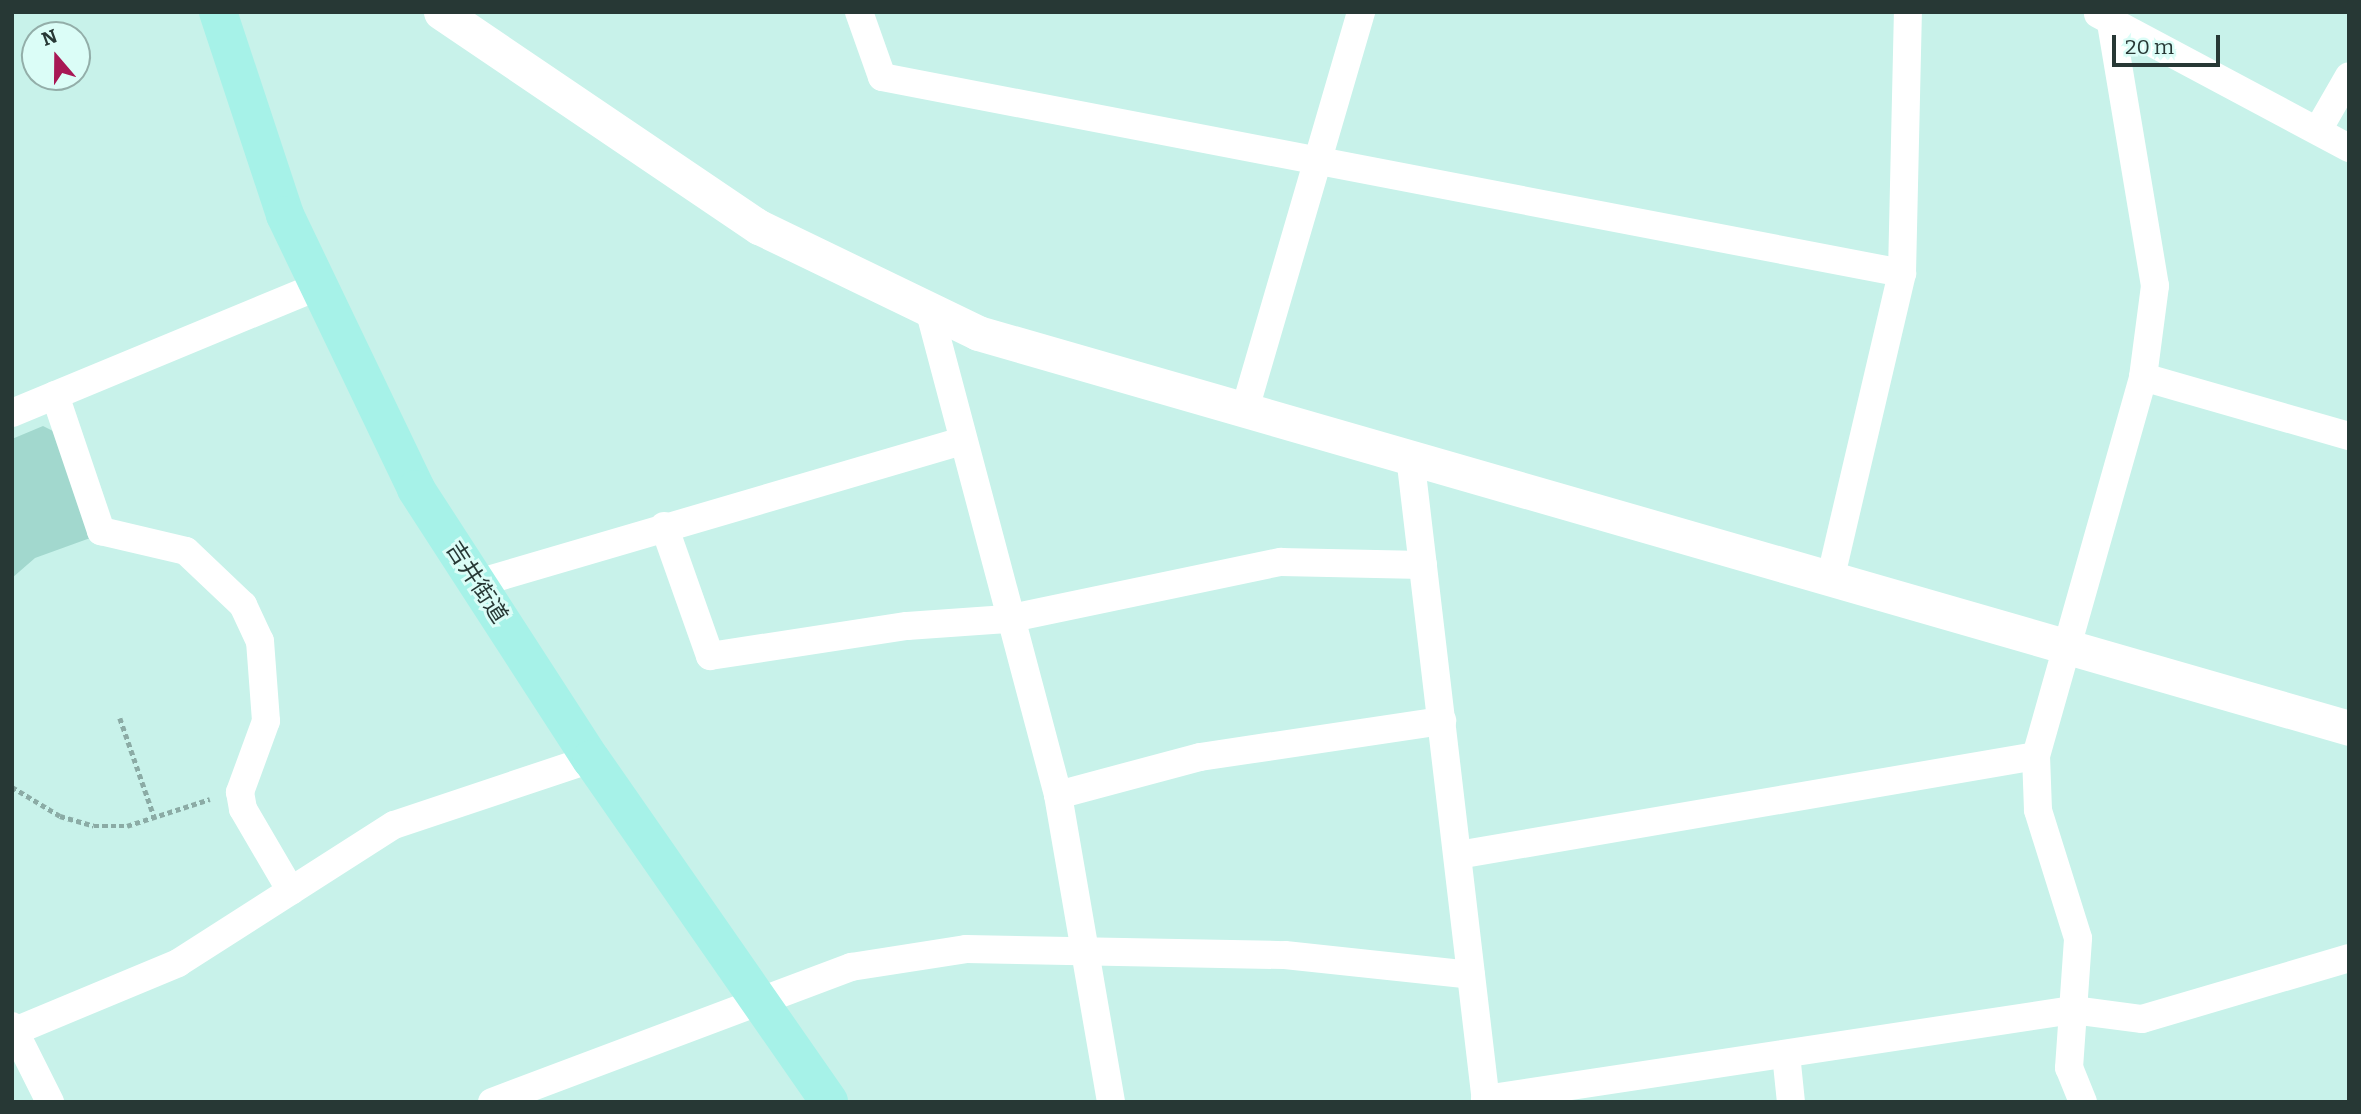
<!DOCTYPE html>
<meta charset="utf-8">
<style>
body{margin:0}
#map{position:relative;width:2361px;height:1114px;overflow:hidden;background:#c8f2ea;font-family:Bitter,"Noto Sans JP",serif}
div>[style]{position:absolute}
.green>*{inset:0;background:#a2d8ce}
.path>*{height:4.5px;margin-top:-2.25px;transform-origin:0;background:repeating-linear-gradient(90deg,#8baba5 0 5px,transparent 0 8.5px)}
.minor>*{height:28px;margin:-14px;padding:0 14px;transform-origin:14px;border-radius:14px;background:#fff}
.tertiary>*{height:35px;margin:-17.5px;padding:0 17.5px;transform-origin:17.5px;border-radius:17.5px;background:#fff}
.primary>*{height:38px;margin:-19px;padding:0 19px;transform-origin:19px;border-radius:19px;background:#a6f2e8}
span{translate:-50% -50%;white-space:nowrap;text-align:center;line-height:1.15;-webkit-text-stroke:6px #dbfdf7;paint-order:stroke}
.street-label{font-size:23px;color:#273835}
.frame{position:absolute;inset:0;border:14px solid #273835;pointer-events:none}
.north{position:absolute;left:21px;top:21px;width:70px;height:70px;box-sizing:border-box;background:#dbfdf7;border:2px solid #93aea9;border-radius:50%;rotate:340deg;font-size:19px;font-weight:700;line-height:28px;text-align:center;color:#273835}
.north::after{content:'';display:block;margin:auto;width:24px;height:32px;background:#a81855;clip-path:polygon(50% 0,100% 100%,50% 72%,0 100%)}
.scale{position:absolute;left:2112px;top:35px;width:108px;height:32px;box-sizing:border-box;border:4px solid #273835;border-top:0;padding-left:9px;font-size:21px;line-height:24px;white-space:nowrap;color:#273835;-webkit-text-stroke:5px #dbfdf7;paint-order:stroke}
</style>
<div id="map">
<div class="green">
<div style="clip-path:polygon(43px 426px,59px 434px,93px 537px,35px 558px,12px 578px,12px 439px)"></div>
</div>
<div class="path">
<div style="left:120px;top:718px;width:107px;rotate:70.9deg"></div>
<div style="left:12px;top:787px;width:56px;rotate:31.1deg"></div>
<div style="left:60px;top:816px;width:35px;rotate:16deg"></div>
<div style="left:94px;top:826px;width:33px"></div>
<div style="left:127px;top:826px;width:87px;rotate:-18deg"></div>
</div>
<div class="minor">
<div style="left:859px;top:12px;width:69px;rotate:70.5deg"></div>
<div style="left:882px;top:77px;width:1039px;rotate:10.88deg"></div>
<div style="left:2098px;top:14px;width:285px;rotate:28.1deg"></div>
<div style="left:2318px;top:130px;width:62px;rotate:-60.1deg"></div>
<div style="left:929px;top:309px;width:503px;rotate:75.13deg"></div>
<div style="left:1058px;top:795px;width:312px;rotate:80.2deg"></div>
<div style="left:2143px;top:377px;width:214px;rotate:16deg"></div>
<div style="left:55px;top:395px;width:144px;rotate:71.3deg"></div>
<div style="left:101px;top:531px;width:87px;rotate:13.2deg"></div>
<div style="left:186px;top:551px;width:79px;rotate:43.5deg"></div>
<div style="left:243px;top:605px;width:40px;rotate:65deg"></div>
<div style="left:260px;top:641px;width:80px;rotate:85.7deg"></div>
<div style="left:266px;top:721px;width:76px;rotate:110.1deg"></div>
<div style="left:240px;top:792px;width:17px;rotate:80deg"></div>
<div style="left:243px;top:809px;width:95px;rotate:59.7deg"></div>
<div style="left:1245px;top:409px;width:414px;rotate:-73.7deg"></div>
<div style="left:12px;top:413px;width:332px;rotate:-22.5deg"></div>
<div style="left:1410px;top:456px;width:650px;rotate:83.29deg"></div>
<div style="left:664px;top:526px;width:138px;rotate:70.5deg"></div>
<div style="left:710px;top:656px;width:199px;rotate:-8.7deg"></div>
<div style="left:907px;top:626px;width:100px;rotate:-4deg"></div>
<div style="left:1007px;top:619px;width:280px;rotate:-11.8deg"></div>
<div style="left:1281px;top:562px;width:142px;rotate:1.2deg"></div>
<div style="left:1831px;top:576px;width:311px;rotate:-76.8deg"></div>
<div style="left:1902px;top:273px;width:261px;rotate:-88.7deg"></div>
<div style="left:478px;top:583px;width:504px;rotate:-16.35deg"></div>
<div style="left:1058px;top:795px;width:147px;rotate:-15deg"></div>
<div style="left:1200px;top:757px;width:245px;rotate:-8.5deg"></div>
<div style="left:1458px;top:855px;width:586px;rotate:-9.72deg"></div>
<div style="left:12px;top:1026px;width:85px;rotate:63.4deg"></div>
<div style="left:15px;top:1031px;width:177px;rotate:-22.6deg"></div>
<div style="left:178px;top:963px;width:256px;rotate:-32.6deg"></div>
<div style="left:394px;top:825px;width:208px;rotate:-18.5deg"></div>
<div style="left:1786px;top:1054px;width:48px;rotate:84.1deg"></div>
<div style="left:1485px;top:1099px;width:595px;rotate:-8.61deg"></div>
<div style="left:2073px;top:1010px;width:70px;rotate:7.4deg"></div>
<div style="left:2142px;top:1019px;width:216px;rotate:-16.4deg"></div>
<div style="left:492px;top:1102px;width:384px;rotate:-20.6deg"></div>
<div style="left:851px;top:967px;width:116px;rotate:-8.9deg"></div>
<div style="left:966px;top:949px;width:319px;rotate:1.1deg"></div>
<div style="left:1285px;top:955px;width:187px;rotate:6.1deg"></div>
<div style="left:2083px;top:1102px;width:37px;rotate:-112deg"></div>
<div style="left:2069px;top:1068px;width:130px;rotate:-86deg"></div>
<div style="left:2078px;top:938px;width:134px;rotate:-107.4deg"></div>
<div style="left:2038px;top:810px;width:54px;rotate:-92.1deg"></div>
<div style="left:2036px;top:756px;width:394px;rotate:-74.2deg"></div>
<div style="left:2143px;top:377px;width:92px;rotate:-82.5deg"></div>
<div style="left:2155px;top:286px;width:278px;rotate:-99.5deg"></div>
</div>
<div class="tertiary">
<div style="left:441px;top:12px;width:384px;rotate:34.1deg"></div>
<div style="left:759px;top:227px;width:243px;rotate:25.8deg"></div>
<div style="left:978px;top:333px;width:1427px;rotate:16.07deg"></div>
</div>
<div class="primary">
<div style="left:218px;top:12px;width:214px;rotate:71.7deg"></div>
<div style="left:285px;top:215px;width:304px;rotate:64.4deg"></div>
<div style="left:416px;top:489px;width:322px;rotate:57.1deg"></div>
<div style="left:591px;top:759px;width:417px;rotate:55.2deg"></div>
</div>
<div class="street-label">
<span style="left:477px;top:582px;rotate:57deg">吉井街道</span>
</div>
<div class="frame"></div>
<div class="north">N</div>
<div class="scale">20 m</div>
</div>
